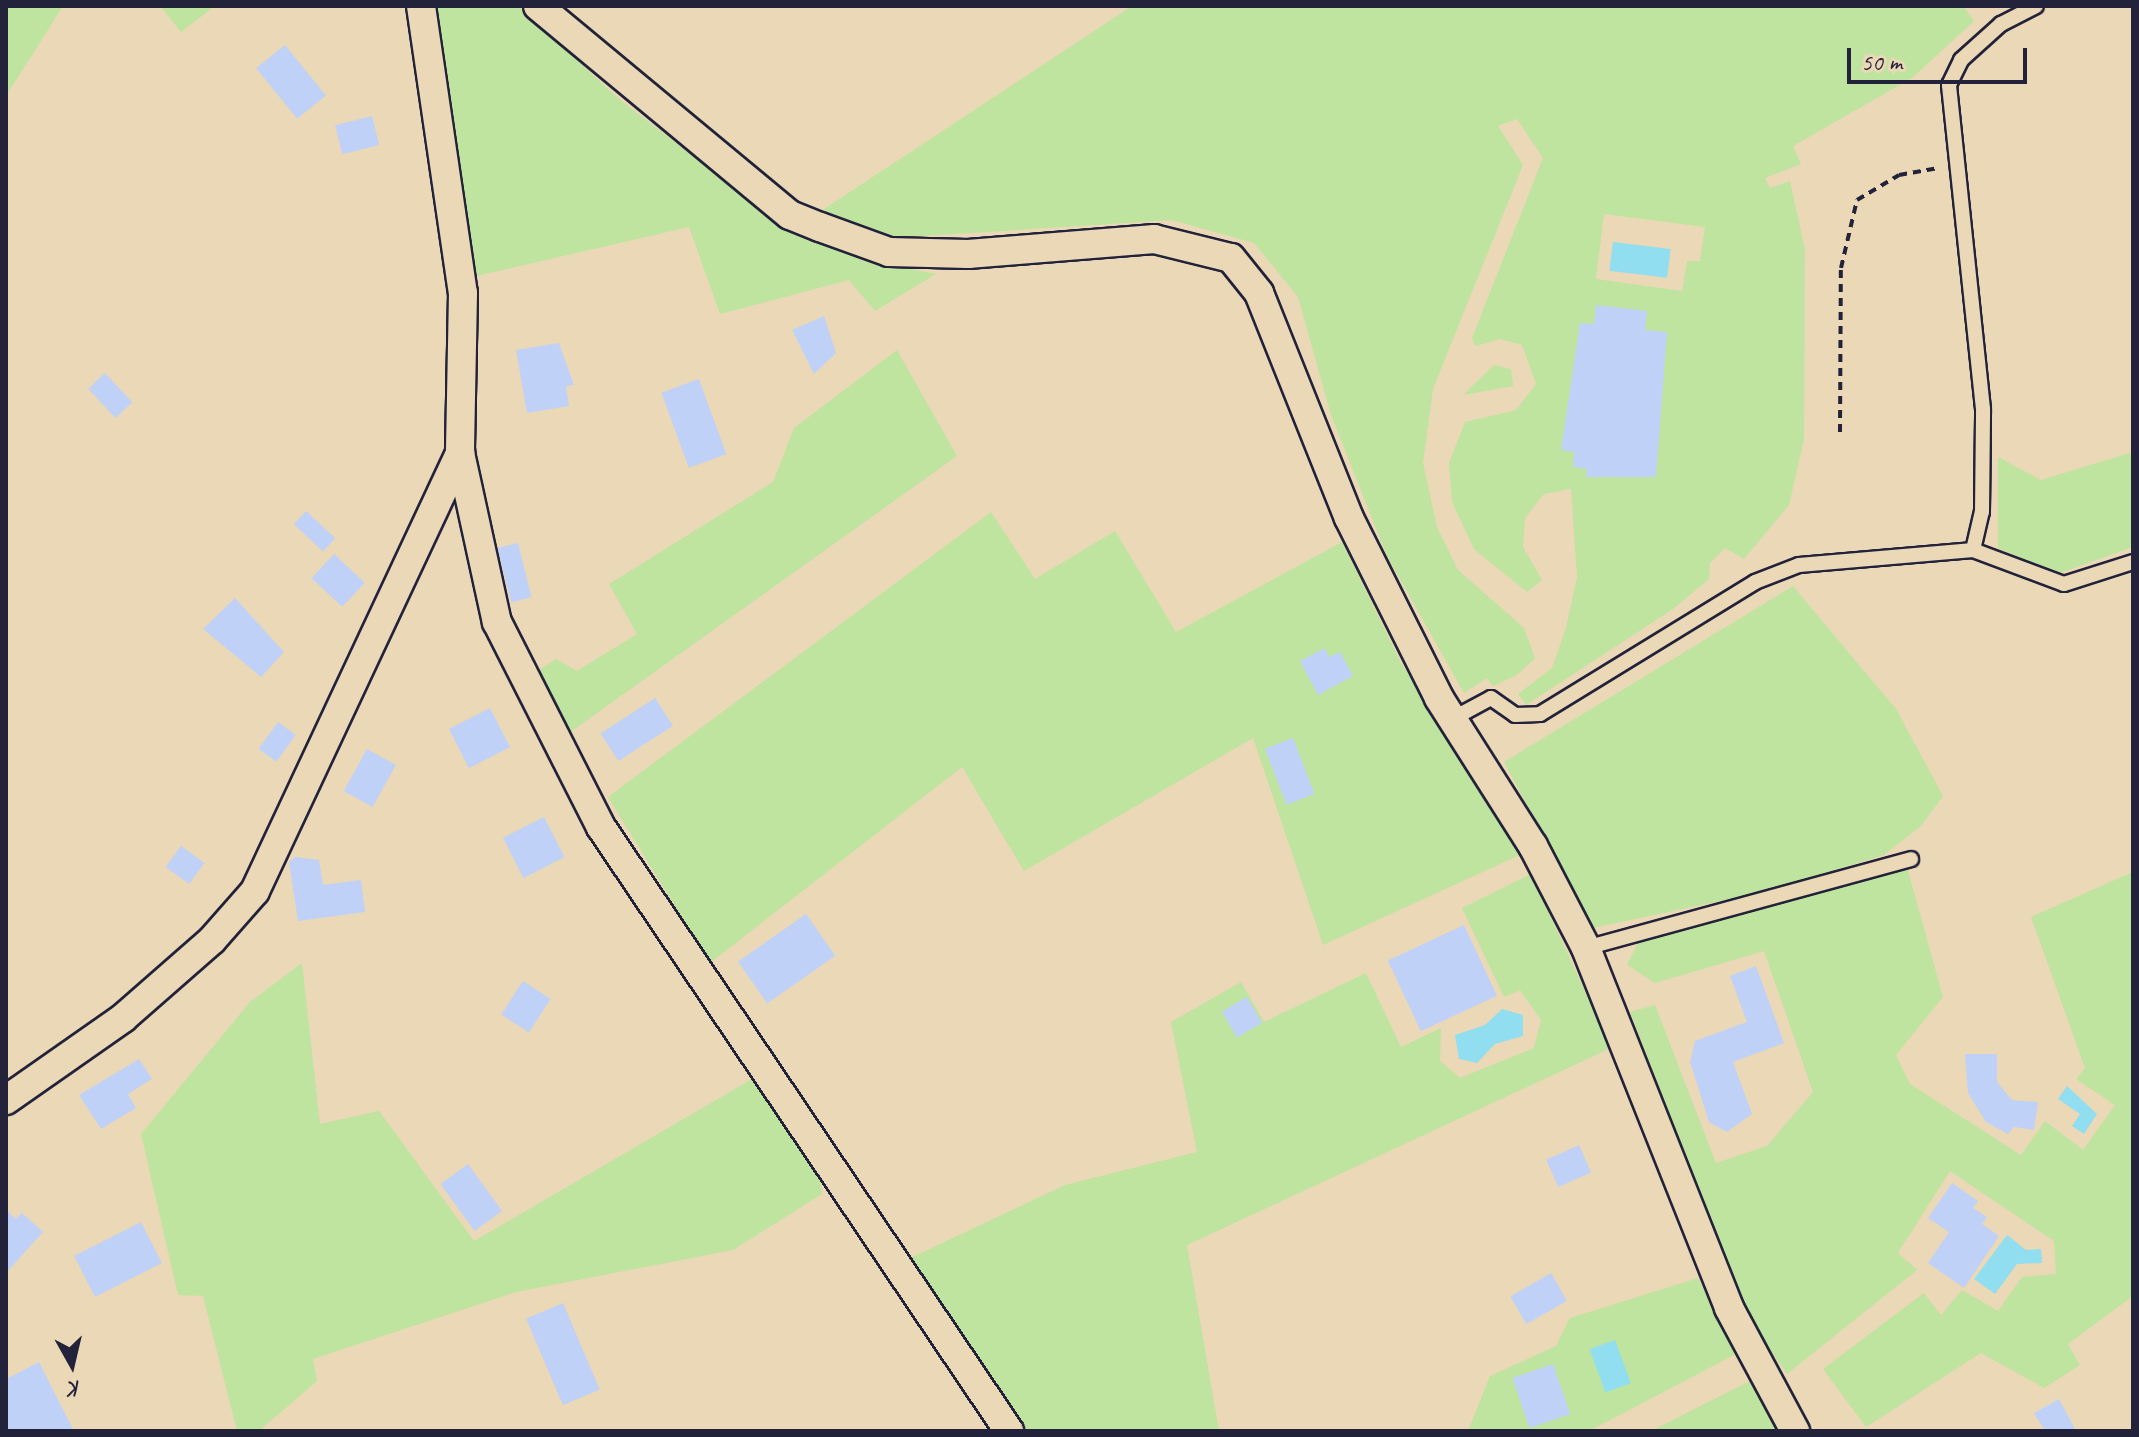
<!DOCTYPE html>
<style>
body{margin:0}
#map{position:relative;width:2139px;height:1437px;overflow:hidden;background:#ebd8b6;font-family:Caveat,sans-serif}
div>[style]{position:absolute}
.green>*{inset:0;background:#bee49f}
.water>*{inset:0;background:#90deef;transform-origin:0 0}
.building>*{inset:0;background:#bfd1f7;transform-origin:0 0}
.path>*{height:4px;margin-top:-2px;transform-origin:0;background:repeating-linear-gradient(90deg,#22223b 0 8px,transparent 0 14px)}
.roads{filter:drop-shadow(2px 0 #22223b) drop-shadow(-2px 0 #22223b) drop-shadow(0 2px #22223b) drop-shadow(0 -2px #22223b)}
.lane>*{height:14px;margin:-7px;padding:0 7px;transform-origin:7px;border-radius:7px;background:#ebd8b6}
.street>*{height:28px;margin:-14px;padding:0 14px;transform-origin:14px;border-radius:14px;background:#ebd8b6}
span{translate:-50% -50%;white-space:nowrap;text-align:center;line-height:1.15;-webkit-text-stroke:7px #ebd8b6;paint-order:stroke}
.frame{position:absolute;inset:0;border:8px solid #22223b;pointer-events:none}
.north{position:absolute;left:32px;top:1325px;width:80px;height:80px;-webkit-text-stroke:6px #ebd8b6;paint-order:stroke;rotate:172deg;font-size:22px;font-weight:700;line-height:32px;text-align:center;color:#22223b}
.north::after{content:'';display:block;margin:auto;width:28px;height:36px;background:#22223b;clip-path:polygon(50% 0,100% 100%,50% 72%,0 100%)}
.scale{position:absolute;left:1847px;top:48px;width:180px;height:36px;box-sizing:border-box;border:4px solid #22223b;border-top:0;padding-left:10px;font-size:24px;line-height:28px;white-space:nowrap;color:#22223b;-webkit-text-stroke:6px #ebd8b6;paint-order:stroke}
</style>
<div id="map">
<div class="green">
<div style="clip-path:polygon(6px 6px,63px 6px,6px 96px)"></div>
<div style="clip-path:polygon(160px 6px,215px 6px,181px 32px)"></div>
<div style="clip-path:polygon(434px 6px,518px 6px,619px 99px,781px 224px,881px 263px,936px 274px,875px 311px,849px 280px,720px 314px,689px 227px,472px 277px)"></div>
<div style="clip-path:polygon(evenodd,1132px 6px,1963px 6px,1974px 21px,1912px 78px,1793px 146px,1801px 164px,1765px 178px,1770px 188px,1790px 181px,1805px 250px,1804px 439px,1789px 505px,1744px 559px,1725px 548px,1710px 563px,1709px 579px,1673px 609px,1526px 705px,1518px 694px,1552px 668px,1566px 628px,1577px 577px,1571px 489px,1544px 494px,1525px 518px,1523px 547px,1542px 580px,1527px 592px,1474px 549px,1452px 502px,1449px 463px,1465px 422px,1516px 410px,1536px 384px,1522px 345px,1500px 339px,1475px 346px,1472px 338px,1543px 158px,1517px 119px,1498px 126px,1523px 165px,1433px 389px,1423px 463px,1437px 527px,1458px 570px,1524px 628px,1535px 658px,1517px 675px,1493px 686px,1487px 678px,1464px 693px,1387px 556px,1331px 415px,1298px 297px,1254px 243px,1172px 220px,893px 238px,818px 213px,1132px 6px,1604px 214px,1705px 227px,1700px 261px,1687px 261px,1682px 291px,1596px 279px,1604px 214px)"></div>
<div style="clip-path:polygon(897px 350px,957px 456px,569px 733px,536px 672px,556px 659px,577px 671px,637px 634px,609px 584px,773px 482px,794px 428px)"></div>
<div style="clip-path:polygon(1494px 365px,1511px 369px,1513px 386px,1463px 395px)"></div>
<div style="clip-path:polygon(2133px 452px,2133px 547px,2057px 574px,1998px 548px,1998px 457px,2041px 480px)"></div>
<div style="clip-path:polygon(991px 512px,1035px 579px,1115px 531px,1176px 632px,1342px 542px,1400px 661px,1522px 854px,1323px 945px,1253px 738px,1024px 871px,962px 767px,710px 963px,608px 797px)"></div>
<div style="clip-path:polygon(1793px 586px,1896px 709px,1943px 796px,1921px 826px,1884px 855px,1754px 894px,1592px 928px,1504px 762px)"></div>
<div style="clip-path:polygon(1907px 867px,1943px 997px,1896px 1055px,1910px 1084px,2021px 1155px,2045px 1121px,2083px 1150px,2115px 1105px,2076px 1079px,2085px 1068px,2031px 917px,2133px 872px,2133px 1296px,2068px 1344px,2080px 1365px,2044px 1388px,1981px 1353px,1866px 1427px,1823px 1369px,1924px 1293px,1941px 1315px,1962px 1290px,1998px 1311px,2022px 1277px,2056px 1274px,2054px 1241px,1950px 1171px,1898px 1253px,1917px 1270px,1787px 1374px,1748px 1318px,1630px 1012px,1655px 1005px,1716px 1163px,1767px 1146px,1813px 1092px,1764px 951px,1655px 983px,1627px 965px,1638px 943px)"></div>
<div style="clip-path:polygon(1531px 874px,1611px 1048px,1187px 1245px,1219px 1431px,1024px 1431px,904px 1261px,1065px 1185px,1197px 1152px,1171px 1022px,1241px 982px,1264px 1022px,1366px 973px,1401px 1047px,1441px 1028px,1440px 1061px,1460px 1078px,1534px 1048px,1541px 1020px,1520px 990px,1504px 997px,1462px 908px)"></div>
<div style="clip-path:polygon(302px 963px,320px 1124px,379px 1111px,474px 1241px,752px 1079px,819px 1171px,822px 1194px,733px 1250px,516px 1292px,313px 1359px,317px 1381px,259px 1431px,237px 1431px,203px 1296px,178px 1295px,141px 1134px,250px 1002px)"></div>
<div style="clip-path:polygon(1698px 1278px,1736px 1354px,1589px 1431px,1468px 1431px,1490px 1376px,1556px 1346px,1570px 1318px)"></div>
<div style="clip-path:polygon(1752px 1380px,1779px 1431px,1651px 1431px)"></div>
</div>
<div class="water">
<div style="left:1613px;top:242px;width:58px;height:29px;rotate:7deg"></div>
<div style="clip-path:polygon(1502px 1009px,1523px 1015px,1523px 1036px,1495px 1044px,1477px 1063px,1459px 1059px,1455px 1035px,1485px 1025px)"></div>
<div style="clip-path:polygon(2067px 1086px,2097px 1114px,2084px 1134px,2072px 1126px,2080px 1114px,2058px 1099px)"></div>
<div style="clip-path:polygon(2007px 1235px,2026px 1250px,2041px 1249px,2042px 1263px,2017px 1264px,1995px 1294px,1974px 1279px)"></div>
<div style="left:1615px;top:1340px;width:46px;height:27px;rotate:70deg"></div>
</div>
<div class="building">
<div style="left:285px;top:45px;width:65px;height:37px;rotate:51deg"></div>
<div style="left:372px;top:116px;width:30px;height:38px;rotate:76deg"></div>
<div style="clip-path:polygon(1596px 305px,1647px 311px,1645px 330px,1667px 332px,1656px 477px,1586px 477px,1587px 469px,1573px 467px,1574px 452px,1561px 450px,1580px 323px,1594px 324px)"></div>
<div style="clip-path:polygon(824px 316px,836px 353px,814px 374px,792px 330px)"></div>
<div style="clip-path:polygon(559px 343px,574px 385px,566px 386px,569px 406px,527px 413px,516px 350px)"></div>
<div style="left:105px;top:373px;width:40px;height:23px;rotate:47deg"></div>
<div style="left:699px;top:379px;width:80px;height:40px;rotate:70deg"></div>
<div style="left:306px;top:511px;width:40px;height:18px;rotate:43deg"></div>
<div style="left:518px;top:543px;width:56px;height:21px;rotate:76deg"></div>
<div style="left:334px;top:554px;width:42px;height:33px;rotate:43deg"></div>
<div style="clip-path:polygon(235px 598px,284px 652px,261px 677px,203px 629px)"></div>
<div style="clip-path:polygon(1325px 648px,1329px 657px,1340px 652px,1353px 676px,1318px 695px,1300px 661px)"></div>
<div style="left:655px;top:698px;width:33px;height:65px;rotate:57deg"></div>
<div style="left:490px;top:708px;width:44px;height:46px;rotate:63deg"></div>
<div style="left:278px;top:722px;width:22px;height:33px;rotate:36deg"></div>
<div style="left:1293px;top:738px;width:60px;height:30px;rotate:69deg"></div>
<div style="left:367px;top:749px;width:33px;height:48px;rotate:29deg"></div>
<div style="left:544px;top:817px;width:45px;height:46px;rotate:63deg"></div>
<div style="left:181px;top:846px;width:29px;height:26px;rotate:36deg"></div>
<div style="clip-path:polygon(295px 857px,319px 860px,323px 885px,361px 880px,365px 912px,298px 921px,289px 862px)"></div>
<div style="left:806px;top:914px;width:51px;height:83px;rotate:55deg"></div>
<div style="left:1464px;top:925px;width:78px;height:84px;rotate:65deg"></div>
<div style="clip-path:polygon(1756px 966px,1784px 1043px,1733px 1062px,1752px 1114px,1727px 1132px,1709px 1122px,1690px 1062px,1695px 1041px,1747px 1022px,1730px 976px)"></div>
<div style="left:523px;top:981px;width:33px;height:40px;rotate:33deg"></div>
<div style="left:1247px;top:997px;width:30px;height:29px;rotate:60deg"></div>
<div style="clip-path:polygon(1965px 1054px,1997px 1054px,1997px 1082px,2012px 1100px,2038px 1102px,2034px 1130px,2014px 1127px,2008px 1134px,1986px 1122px,1968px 1093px)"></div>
<div style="clip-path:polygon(139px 1059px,152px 1079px,128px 1094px,136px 1108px,101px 1129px,79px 1095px)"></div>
<div style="left:1579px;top:1145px;width:30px;height:36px;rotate:66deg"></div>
<div style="left:468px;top:1164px;width:58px;height:34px;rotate:54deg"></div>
<div style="clip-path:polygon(1952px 1183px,1978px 1201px,1973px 1208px,1987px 1217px,1982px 1224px,1999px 1236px,1964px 1288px,1928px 1263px,1949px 1232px,1928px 1218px)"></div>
<div style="clip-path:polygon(6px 1210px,16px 1219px,22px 1213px,43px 1232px,6px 1273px)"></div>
<div style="left:141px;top:1222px;width:46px;height:75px;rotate:63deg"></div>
<div style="left:1551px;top:1273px;width:32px;height:47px;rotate:60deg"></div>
<div style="left:563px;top:1303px;width:94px;height:40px;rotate:67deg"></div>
<div style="clip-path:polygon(39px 1362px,54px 1392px,74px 1431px,6px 1431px,6px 1379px)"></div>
<div style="left:1553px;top:1364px;width:53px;height:43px;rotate:71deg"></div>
<div style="clip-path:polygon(2059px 1399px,2076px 1431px,2045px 1431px,2034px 1413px)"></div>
</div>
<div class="path">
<div style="left:1840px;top:432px;width:164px;rotate:-89.7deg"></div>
<div style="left:1841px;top:268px;width:70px;rotate:-76.8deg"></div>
<div style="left:1857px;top:200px;width:49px;rotate:-30.8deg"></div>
<div style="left:1899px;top:175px;width:40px;rotate:-10deg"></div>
</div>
<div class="roads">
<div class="lane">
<div style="left:1973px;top:550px;width:97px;rotate:20.5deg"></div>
<div style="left:2064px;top:584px;width:72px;rotate:-17.7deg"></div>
<div style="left:1452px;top:719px;width:44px;rotate:-28.3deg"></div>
<div style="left:1491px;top:698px;width:29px;rotate:35deg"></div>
<div style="left:1515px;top:715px;width:25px;rotate:-2deg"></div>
<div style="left:1540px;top:714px;width:252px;rotate:-31.5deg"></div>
<div style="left:1755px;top:582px;width:47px;rotate:-21.1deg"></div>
<div style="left:1799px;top:565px;width:175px;rotate:-4.9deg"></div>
<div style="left:1973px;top:550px;width:39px;rotate:-77deg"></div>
<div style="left:1982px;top:512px;width:103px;rotate:-89.4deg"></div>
<div style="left:1983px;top:409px;width:326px;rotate:-96deg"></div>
<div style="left:1949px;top:85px;width:28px;rotate:-64deg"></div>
<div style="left:1961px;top:60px;width:54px;rotate:-42deg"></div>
<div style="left:2001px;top:24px;width:39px;rotate:-27deg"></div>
<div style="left:1586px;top:948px;width:337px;rotate:-15.3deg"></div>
</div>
<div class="street">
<div style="left:421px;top:6px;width:290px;rotate:81.7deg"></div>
<div style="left:463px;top:293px;width:160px;rotate:91.1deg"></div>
<div style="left:460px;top:453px;width:173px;rotate:77.7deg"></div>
<div style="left:497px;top:622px;width:230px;rotate:63.1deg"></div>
<div style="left:601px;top:827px;width:729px;rotate:55.96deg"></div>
<div style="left:538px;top:6px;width:327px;rotate:39.7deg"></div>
<div style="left:790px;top:215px;width:32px;rotate:22deg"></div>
<div style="left:820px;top:227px;width:73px;rotate:19.9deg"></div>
<div style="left:889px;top:252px;width:79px;rotate:1.5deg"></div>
<div style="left:968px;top:254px;width:187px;rotate:-4.6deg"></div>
<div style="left:1154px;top:239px;width:79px;rotate:13.9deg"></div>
<div style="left:1231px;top:258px;width:45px;rotate:51.3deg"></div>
<div style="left:1259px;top:293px;width:242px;rotate:68.2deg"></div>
<div style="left:1349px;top:518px;width:201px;rotate:63.4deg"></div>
<div style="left:1439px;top:698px;width:175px;rotate:57.6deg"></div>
<div style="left:1533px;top:846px;width:115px;rotate:62.5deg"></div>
<div style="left:1586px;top:948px;width:387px;rotate:68.3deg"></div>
<div style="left:1729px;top:1308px;width:140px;rotate:61.8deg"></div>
<div style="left:6px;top:1100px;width:143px;rotate:-35deg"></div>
<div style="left:123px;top:1018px;width:118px;rotate:-41.2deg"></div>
<div style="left:212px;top:940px;width:65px;rotate:-48.7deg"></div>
<div style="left:255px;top:891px;width:484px;rotate:-64.9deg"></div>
</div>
</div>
<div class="frame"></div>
<div class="north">K</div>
<div class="scale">50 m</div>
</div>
